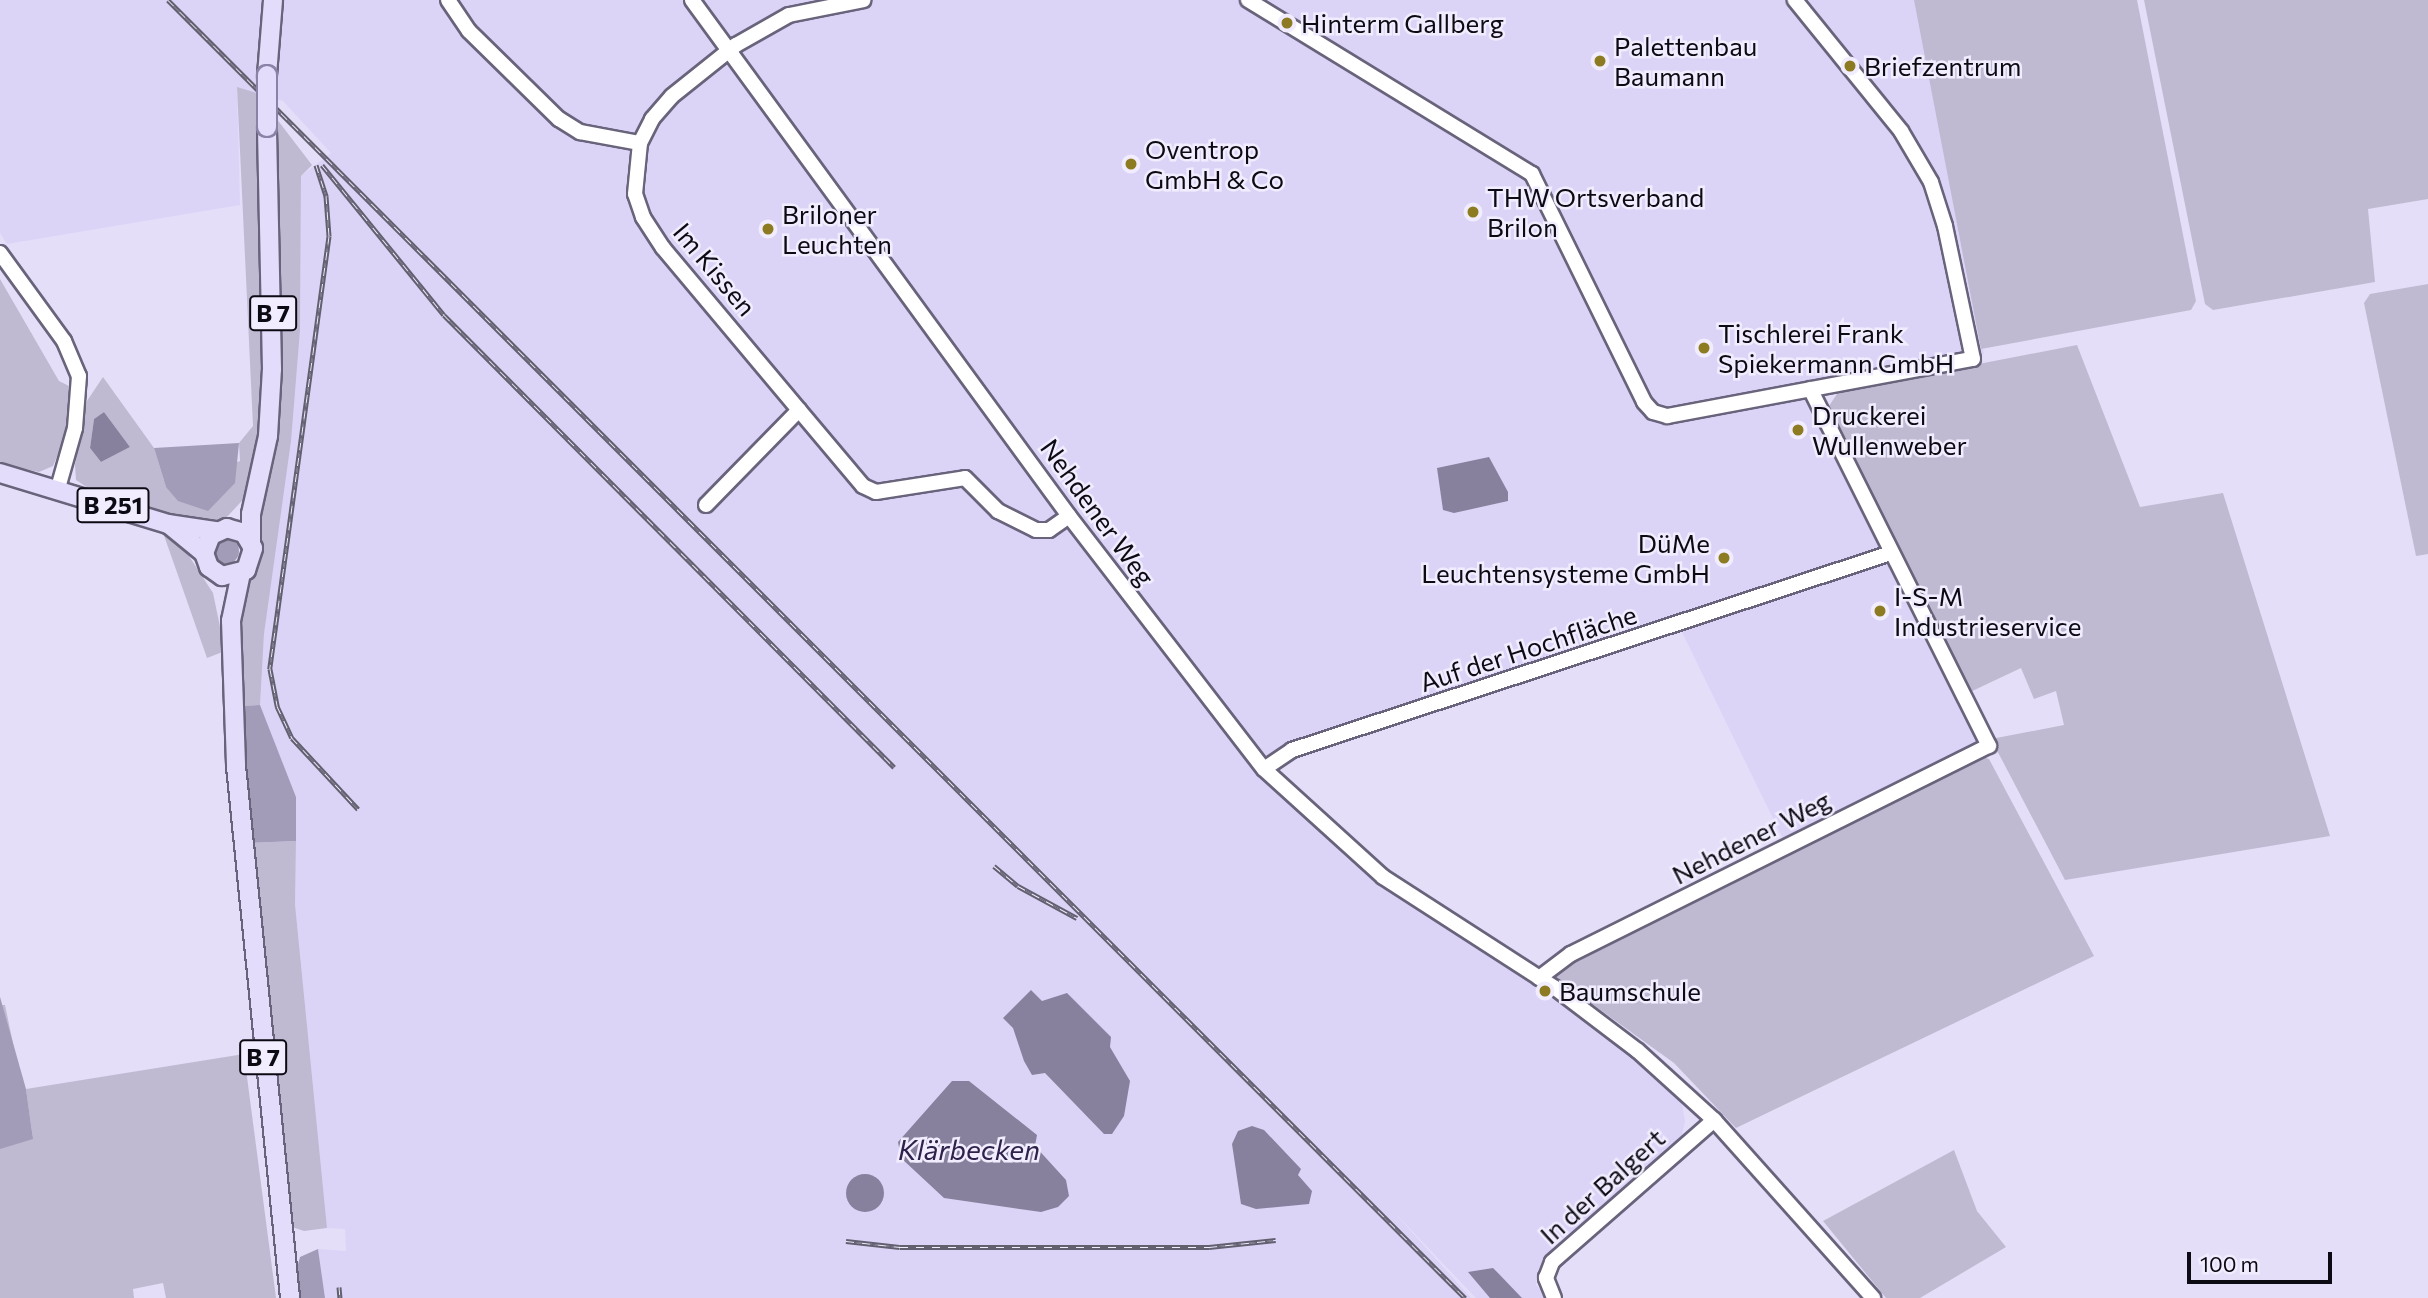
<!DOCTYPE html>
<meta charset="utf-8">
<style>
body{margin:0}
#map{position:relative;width:2428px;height:1298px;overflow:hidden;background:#e4def9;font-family:Commissioner,sans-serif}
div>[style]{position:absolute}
.built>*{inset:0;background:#dcd4f7}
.green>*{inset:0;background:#bfbad1}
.forest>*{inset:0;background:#a29cb9}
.round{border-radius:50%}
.water>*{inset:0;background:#88819d}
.roads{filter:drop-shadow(2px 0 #69637b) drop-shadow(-2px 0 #69637b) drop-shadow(0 2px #69637b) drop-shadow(0 -2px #69637b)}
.minor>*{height:14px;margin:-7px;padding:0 7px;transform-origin:7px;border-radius:7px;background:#fff}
.major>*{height:18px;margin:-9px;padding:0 9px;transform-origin:9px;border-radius:9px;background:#e3dcfa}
.rail>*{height:5px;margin-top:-2.5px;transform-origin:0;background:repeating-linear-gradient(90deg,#f1edfe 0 8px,#625f6f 0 16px);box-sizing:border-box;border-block:2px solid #625f6f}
.bridges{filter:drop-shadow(2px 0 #8b83a7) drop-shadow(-2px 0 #8b83a7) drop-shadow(0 2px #8b83a7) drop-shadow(0 -2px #8b83a7)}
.major-bridge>*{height:18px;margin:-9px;padding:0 9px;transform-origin:9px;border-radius:9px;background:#e3dcfa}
.dots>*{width:19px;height:19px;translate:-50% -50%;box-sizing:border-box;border:4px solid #f1edfe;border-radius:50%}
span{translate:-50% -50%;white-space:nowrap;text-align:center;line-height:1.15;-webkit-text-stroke:5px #f1edfe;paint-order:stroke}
.shield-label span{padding:2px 5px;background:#f1edfe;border:2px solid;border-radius:5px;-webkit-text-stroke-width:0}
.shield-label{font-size:24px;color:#0c0a13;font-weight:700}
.poi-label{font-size:26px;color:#0c0a13}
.left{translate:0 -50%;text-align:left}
.right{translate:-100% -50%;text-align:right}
.street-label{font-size:26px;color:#0c0a13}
.water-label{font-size:28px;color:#2f224a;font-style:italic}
.scale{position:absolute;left:2187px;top:1252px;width:145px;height:32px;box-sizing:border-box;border:4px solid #0c0a13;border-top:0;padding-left:9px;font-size:21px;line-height:24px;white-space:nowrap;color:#0c0a13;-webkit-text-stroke:5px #f1edfe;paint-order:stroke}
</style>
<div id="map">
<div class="built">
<div style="clip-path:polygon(0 0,1915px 0,1984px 354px,1805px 384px,1981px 749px,1787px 847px,1677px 622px,1281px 749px,1266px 778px,1348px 859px,1621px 1041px,1681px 1097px,1685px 1121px,1682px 1135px,1537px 1271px,1536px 1285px,1547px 1298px,1476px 1298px,1393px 1211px,1471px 1298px,325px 1298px,318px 1249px,346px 1251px,345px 1229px,327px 1228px,295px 904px,296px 797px,260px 705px,264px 634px,300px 330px,301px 176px,331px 153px,283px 101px,237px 88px,240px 205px,7px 244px,0 233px)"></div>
</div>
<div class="green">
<div style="clip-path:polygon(1914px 0,2137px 0,2196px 301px,2191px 310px,1981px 349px)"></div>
<div style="clip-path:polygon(2144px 0,2428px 0,2428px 199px,2368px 209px,2375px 282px,2213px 310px,2205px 304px)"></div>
<div style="clip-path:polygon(evenodd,237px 87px,263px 95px,267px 374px,253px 489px,225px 519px,199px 524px,91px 490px,76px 480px,75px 465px,85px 404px,103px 377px,154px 448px,166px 487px,240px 461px,239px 443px,253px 426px,237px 87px,104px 412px,130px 447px,101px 462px,90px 448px,94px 419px,104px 412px)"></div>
<div style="clip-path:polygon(276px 118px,312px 165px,301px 176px,300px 330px,291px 441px,264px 634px,260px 705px,241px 706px,238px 600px,254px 566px)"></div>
<div style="clip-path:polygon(0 279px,59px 381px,73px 388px,64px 440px,53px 466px,39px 472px,0 464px)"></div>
<div style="clip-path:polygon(2428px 284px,2428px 554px,2416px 556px,2364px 303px,2370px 294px)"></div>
<div style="clip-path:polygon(2077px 345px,2140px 507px,2223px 493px,2330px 836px,2065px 880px,1991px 739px,2064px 725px,2056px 691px,2034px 699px,2021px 668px,1968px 693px,1829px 406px,1837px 394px,1855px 388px)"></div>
<div style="clip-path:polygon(160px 524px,189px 556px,213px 593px,225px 651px,207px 658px)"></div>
<div style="clip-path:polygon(1980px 756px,1989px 759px,2094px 956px,1736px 1128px,1674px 1063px,1552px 975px,1560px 966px)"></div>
<div style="clip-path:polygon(296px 841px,295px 904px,327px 1228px,304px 1231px,286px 1225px,247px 843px)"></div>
<div style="clip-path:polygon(0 1005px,5px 1005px,33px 1139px,26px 1089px,244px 1054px,276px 1298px,166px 1298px,163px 1283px,133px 1289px,134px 1298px,0 1298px)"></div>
<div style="clip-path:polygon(1954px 1150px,1977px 1211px,2006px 1247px,1920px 1298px,1886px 1298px,1823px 1221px)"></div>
</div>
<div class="forest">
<div style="clip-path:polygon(239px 443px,235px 483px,208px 511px,178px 501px,166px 487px,154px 448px)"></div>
<div class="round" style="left:213px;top:538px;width:26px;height:26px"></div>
<div style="clip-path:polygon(260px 705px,296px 797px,296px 841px,247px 843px,241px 706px)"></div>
<div style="clip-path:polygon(0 997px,26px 1089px,33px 1139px,0 1149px)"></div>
<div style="clip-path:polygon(318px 1249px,325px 1298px,300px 1298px,296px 1272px,300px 1257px)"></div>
</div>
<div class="water">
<div style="clip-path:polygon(104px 412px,130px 447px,101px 462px,90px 448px,94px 419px)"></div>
<div style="clip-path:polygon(1489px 457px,1508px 492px,1508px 501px,1454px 513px,1443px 510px,1437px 468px)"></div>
<div style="clip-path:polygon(1031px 990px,1042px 1001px,1067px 993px,1111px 1037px,1110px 1047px,1130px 1081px,1124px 1116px,1112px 1134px,1104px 1134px,1045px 1073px,1032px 1075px,1024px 1061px,1013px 1028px,1003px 1018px)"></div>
<div style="clip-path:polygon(952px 1081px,969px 1081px,1037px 1135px,1035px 1146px,1066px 1180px,1069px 1196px,1058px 1207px,1041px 1212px,944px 1198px,901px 1158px,898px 1142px)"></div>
<div style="clip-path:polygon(1252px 1126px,1264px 1130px,1301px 1169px,1298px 1175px,1312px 1191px,1309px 1204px,1256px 1209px,1241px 1204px,1232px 1144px,1238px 1131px)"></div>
<div class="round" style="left:846px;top:1174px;width:38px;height:38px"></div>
<div style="clip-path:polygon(1493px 1268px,1498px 1273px,1522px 1298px,1490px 1298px,1468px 1272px)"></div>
</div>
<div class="roads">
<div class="minor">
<div style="left:448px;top:0;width:37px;rotate:56deg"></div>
<div style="left:469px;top:31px;width:126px;rotate:44.4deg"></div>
<div style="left:559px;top:119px;width:25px;rotate:32deg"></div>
<div style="left:580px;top:132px;width:61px;rotate:10.4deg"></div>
<div style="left:692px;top:0;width:639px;rotate:53.85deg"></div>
<div style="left:1069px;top:516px;width:319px;rotate:52.4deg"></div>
<div style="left:1264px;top:769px;width:161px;rotate:42.2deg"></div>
<div style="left:1383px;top:877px;width:205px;rotate:32.8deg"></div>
<div style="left:1555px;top:988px;width:104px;rotate:37.2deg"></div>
<div style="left:1638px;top:1051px;width:103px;rotate:42.2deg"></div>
<div style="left:1714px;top:1120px;width:239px;rotate:48.2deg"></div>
<div style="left:1248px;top:0;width:333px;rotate:31.5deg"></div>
<div style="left:1532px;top:174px;width:254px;rotate:63.8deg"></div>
<div style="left:1644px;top:402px;width:13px;rotate:48deg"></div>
<div style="left:1653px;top:412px;width:15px;rotate:16deg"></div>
<div style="left:1667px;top:416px;width:311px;rotate:-10.6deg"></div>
<div style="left:1973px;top:359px;width:136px;rotate:-101.9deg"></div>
<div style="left:1945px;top:226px;width:46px;rotate:-107.7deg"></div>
<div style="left:1931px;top:182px;width:59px;rotate:-120.5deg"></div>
<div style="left:1901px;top:131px;width:169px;rotate:-129deg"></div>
<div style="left:0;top:253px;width:109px;rotate:54deg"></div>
<div style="left:64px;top:341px;width:38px;rotate:67deg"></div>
<div style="left:79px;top:376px;width:52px;rotate:94.4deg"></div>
<div style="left:75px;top:428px;width:62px;rotate:105.8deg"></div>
<div style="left:799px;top:410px;width:99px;rotate:49.9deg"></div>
<div style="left:863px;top:486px;width:14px;rotate:25deg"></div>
<div style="left:876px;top:492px;width:90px;rotate:-8.9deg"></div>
<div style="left:965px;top:478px;width:47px;rotate:45deg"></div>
<div style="left:998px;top:511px;width:42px;rotate:26.6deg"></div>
<div style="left:1036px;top:530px;width:13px"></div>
<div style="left:1049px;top:530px;width:24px;rotate:-35deg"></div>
<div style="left:706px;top:505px;width:133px;rotate:-45.6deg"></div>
<div style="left:799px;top:410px;width:212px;rotate:-130deg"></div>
<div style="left:663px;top:248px;width:37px;rotate:-123deg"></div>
<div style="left:643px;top:217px;width:24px;rotate:-109deg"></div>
<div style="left:635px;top:194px;width:51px;rotate:-84.4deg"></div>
<div style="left:640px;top:143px;width:27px;rotate:-63deg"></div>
<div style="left:652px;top:119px;width:30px;rotate:-49deg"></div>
<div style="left:672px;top:96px;width:82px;rotate:-38.6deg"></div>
<div style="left:736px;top:45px;width:61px;rotate:-29.5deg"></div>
<div style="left:789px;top:15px;width:76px;rotate:-11.3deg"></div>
<div style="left:1264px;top:769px;width:34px;rotate:-34deg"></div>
<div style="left:1292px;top:750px;width:631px;rotate:-18.21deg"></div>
<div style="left:1539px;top:978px;width:40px;rotate:-37deg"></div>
<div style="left:1571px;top:954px;width:467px;rotate:-26.5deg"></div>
<div style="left:1989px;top:746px;width:399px;rotate:-116.6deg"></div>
<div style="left:1554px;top:1298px;width:22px;rotate:-112deg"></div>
<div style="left:1546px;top:1278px;width:17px;rotate:-69deg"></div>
<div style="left:1552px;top:1262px;width:215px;rotate:-41.2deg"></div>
</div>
<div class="major">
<div style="left:267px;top:75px;width:75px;rotate:-85.4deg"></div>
<div style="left:0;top:473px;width:176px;rotate:16.9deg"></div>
<div style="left:168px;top:524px;width:49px;rotate:8.3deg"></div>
<div style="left:171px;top:526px;width:43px;rotate:39.3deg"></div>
<div style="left:204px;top:553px;width:15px;rotate:70deg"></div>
<div style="left:209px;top:567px;width:16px;rotate:35deg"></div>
<div style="left:222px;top:576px;width:25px;rotate:-14deg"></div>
<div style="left:246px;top:570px;width:23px;rotate:-72deg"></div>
<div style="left:253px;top:548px;width:17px;rotate:-121deg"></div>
<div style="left:244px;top:533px;width:18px;rotate:-164deg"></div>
<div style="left:227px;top:528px;width:17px;rotate:156deg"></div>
<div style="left:211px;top:535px;width:19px;rotate:111deg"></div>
<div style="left:251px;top:543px;width:29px;rotate:-90deg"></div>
<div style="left:251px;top:514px;width:80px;rotate:-77.7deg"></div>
<div style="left:268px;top:436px;width:67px;rotate:-86.6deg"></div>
<div style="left:272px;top:369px;width:242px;rotate:-91.2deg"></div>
<div style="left:241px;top:573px;width:49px;rotate:101.8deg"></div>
<div style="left:231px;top:621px;width:145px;rotate:88deg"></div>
<div style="left:236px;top:766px;width:535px;rotate:84.2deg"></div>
</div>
</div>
<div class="rail">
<div style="left:168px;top:0;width:1835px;rotate:45.02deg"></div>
<div style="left:316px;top:165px;width:33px;rotate:72deg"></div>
<div style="left:326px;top:196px;width:40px;rotate:85.7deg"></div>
<div style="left:329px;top:236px;width:437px;rotate:97.8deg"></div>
<div style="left:270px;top:669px;width:38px;rotate:79deg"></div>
<div style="left:277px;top:706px;width:35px;rotate:65deg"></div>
<div style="left:292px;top:738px;width:97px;rotate:47.1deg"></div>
<div style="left:322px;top:165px;width:193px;rotate:50.9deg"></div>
<div style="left:444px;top:315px;width:638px;rotate:45.13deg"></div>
<div style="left:994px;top:866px;width:31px;rotate:40deg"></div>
<div style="left:1018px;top:886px;width:67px;rotate:28.5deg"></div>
<div style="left:846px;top:1241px;width:54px;rotate:6.3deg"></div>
<div style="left:900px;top:1247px;width:309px"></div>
<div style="left:1209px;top:1247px;width:67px;rotate:-6deg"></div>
<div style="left:339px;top:1287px;width:11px;rotate:85deg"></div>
</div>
<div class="bridges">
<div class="major-bridge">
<div style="left:267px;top:127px;width:52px;rotate:-90deg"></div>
</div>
</div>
<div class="dots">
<div style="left:1287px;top:23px;background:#8d7b21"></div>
<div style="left:1600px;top:61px;background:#8d7b21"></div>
<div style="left:1850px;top:66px;background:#8d7b21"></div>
<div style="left:1131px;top:164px;background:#8d7b21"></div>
<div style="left:1473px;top:212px;background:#8d7b21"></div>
<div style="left:768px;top:229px;background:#8d7b21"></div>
<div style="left:1704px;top:348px;background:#8d7b21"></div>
<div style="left:1798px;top:430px;background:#8d7b21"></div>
<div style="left:1724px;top:558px;background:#8d7b21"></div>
<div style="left:1880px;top:611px;background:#8d7b21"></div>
<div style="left:1545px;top:991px;background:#8d7b21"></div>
</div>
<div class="shield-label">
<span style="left:273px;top:313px">B 7</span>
<span style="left:113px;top:505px">B 251</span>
<span style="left:263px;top:1057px">B 7</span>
</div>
<div class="poi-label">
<span class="left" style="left:1301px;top:23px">Hinterm Gallberg</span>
<span class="left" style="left:1614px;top:61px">Palettenbau<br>Baumann</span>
<span class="left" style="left:1864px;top:66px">Briefzentrum</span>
<span class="left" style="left:1145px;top:164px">Oventrop<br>GmbH &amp; Co</span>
<span class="left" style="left:1487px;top:212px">THW Ortsverband<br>Brilon</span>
<span class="left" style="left:782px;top:229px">Briloner<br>Leuchten</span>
<span class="left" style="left:1718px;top:348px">Tischlerei Frank<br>Spiekermann GmbH</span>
<span class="left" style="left:1812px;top:430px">Druckerei<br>Wullenweber</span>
<span class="right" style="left:1710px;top:558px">DüMe<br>Leuchtensysteme GmbH</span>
<span class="left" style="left:1894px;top:611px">I-S-M<br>Industrieservice</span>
<span class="left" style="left:1559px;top:991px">Baumschule</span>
</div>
<div class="street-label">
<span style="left:715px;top:269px;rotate:50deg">Im Kissen</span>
<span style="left:1098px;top:512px;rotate:54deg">Nehdener Weg</span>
<span style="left:1528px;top:648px;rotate:-18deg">Auf der Hochfläche</span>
<span style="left:1751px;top:837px;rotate:-27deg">Nehdener Weg</span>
<span style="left:1602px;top:1186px;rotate:-42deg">In der Balgert</span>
</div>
<div class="water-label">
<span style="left:969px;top:1149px">Klärbecken</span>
</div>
<div class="scale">100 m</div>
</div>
